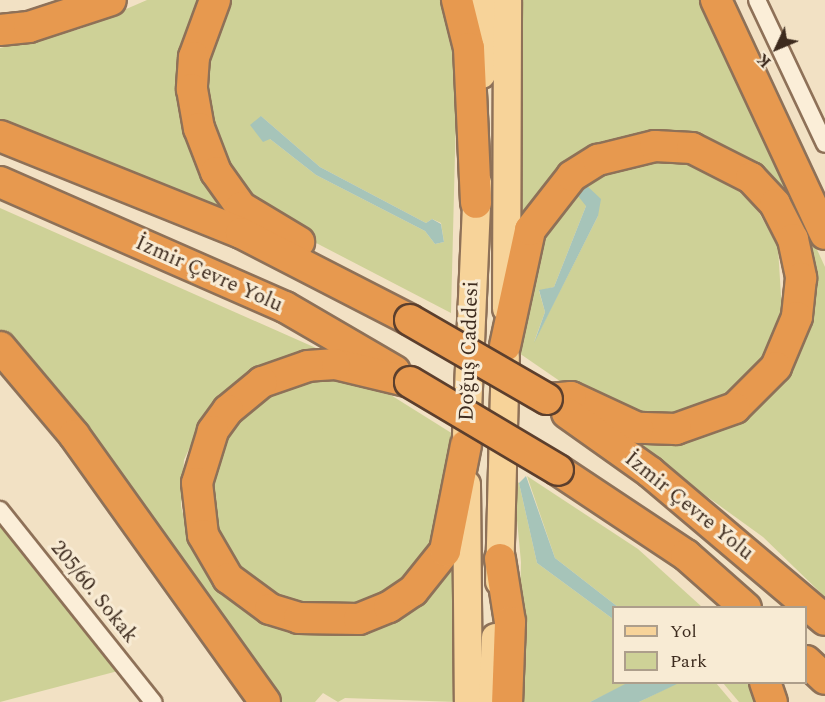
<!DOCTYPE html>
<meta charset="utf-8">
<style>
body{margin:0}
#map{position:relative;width:825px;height:702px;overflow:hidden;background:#f2e1c4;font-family:Spectral,serif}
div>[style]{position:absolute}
.green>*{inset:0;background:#ced197}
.water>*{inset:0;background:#a6c4b9}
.roads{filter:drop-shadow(2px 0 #8e7158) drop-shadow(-2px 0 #8e7158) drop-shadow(0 2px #8e7158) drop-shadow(0 -2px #8e7158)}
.street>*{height:16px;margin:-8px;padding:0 8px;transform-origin:8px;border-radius:8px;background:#fbeed8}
.primary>*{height:27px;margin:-13.5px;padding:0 13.5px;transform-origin:13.5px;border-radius:13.5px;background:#f7d399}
.highway>*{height:30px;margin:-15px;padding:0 15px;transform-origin:15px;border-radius:15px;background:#e7994f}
.bridges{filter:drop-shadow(2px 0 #5c3f2d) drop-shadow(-2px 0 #5c3f2d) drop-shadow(0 2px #5c3f2d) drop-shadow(0 -2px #5c3f2d)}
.highway-bridge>*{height:30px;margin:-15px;padding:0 15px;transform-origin:15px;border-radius:15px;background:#e7994f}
span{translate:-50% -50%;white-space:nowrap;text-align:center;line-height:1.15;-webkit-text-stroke:6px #f8ebd4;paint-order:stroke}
.street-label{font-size:21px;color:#3d2b1e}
.legend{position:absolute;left:612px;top:606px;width:195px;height:78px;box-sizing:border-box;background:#f8ebd4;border:2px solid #ad9e8b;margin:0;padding:8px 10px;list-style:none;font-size:18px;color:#3d2b1e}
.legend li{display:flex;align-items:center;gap:12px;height:30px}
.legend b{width:30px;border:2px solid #ad9e8b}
.north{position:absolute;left:747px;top:18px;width:60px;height:60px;-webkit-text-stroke:4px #f8ebd4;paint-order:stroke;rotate:226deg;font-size:16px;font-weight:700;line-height:24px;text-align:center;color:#3d2b1e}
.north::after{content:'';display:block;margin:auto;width:21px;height:27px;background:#3d2b1e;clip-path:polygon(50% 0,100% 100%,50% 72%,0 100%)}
</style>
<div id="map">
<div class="green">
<div style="clip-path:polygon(147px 0,205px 0,181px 89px,255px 229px,0 120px,0 48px,80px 29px)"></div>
<div style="clip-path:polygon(evenodd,219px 0,440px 0,457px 73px,451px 313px,295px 232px,238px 191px,214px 134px,201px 47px,219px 0,261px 116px,320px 167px,426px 223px,432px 219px,441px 223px,444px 242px,435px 244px,425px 231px,316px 175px,270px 139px,261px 116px)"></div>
<div style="clip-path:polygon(514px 0,699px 0,720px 37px,825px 267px,825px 597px,763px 537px,626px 438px,741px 412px,803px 293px,748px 172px,604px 149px,518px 238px)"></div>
<div style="clip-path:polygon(evenodd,645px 159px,687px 162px,726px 179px,757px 209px,778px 247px,782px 312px,768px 352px,742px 385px,687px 415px,642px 419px,583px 397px,519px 353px,525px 288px,553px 209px,603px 170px,645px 159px,586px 206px,598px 216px,534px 342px,545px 312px,539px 291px,554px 287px,586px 206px)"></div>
<div style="clip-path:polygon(0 208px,325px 352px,257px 373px,226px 390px,203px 418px,184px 460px,181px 506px,191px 545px,209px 578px,259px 619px,335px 633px,455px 547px,457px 702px,345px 698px,338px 702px,323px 693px,315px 702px,274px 702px,0 340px)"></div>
<div style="clip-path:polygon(297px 374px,370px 382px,453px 434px,454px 466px,437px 543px,414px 577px,380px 600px,341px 611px,300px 608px,262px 592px,232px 564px,213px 528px,207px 487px,233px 415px)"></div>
<div style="clip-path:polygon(527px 476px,638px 549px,702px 607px,618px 607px,555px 558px)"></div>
<div style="clip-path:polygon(513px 478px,519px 483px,537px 563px,613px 619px,614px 682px,629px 683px,590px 702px,518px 702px,521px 562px)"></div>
<div style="clip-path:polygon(0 526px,49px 583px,118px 671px,0 702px)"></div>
<div style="clip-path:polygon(679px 682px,716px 683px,732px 702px,639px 702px)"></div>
<div style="clip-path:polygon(723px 683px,756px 683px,761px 702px,739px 702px)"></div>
</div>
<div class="water">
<div style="clip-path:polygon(261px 116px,320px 167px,426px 223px,432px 219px,441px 224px,444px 242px,435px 244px,425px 231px,316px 175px,270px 139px,263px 142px,250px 125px)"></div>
<div style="clip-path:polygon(585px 184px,601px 199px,598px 216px,534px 343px,545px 312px,539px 290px,554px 287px,586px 206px,574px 191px)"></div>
<div style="clip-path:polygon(526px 476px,555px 558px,618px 607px,614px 608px,613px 619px,537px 563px,519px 483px)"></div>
<div style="clip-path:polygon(629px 682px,679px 682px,679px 683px,639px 702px,590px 702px)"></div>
</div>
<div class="roads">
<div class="street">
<div style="left:757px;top:0;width:159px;rotate:64.7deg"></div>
<div style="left:0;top:510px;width:246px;rotate:51.4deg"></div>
</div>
<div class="primary">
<div style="left:481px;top:74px;width:74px;rotate:-89.2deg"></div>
<div style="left:506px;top:308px;width:308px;rotate:-89.8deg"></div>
<div style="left:466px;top:434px;width:252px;rotate:-87.5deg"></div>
<div style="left:466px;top:484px;width:218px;rotate:89.5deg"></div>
<div style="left:499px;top:581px;width:225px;rotate:-88.5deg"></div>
<div style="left:492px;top:702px;width:65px;rotate:-87.4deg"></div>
</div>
<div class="highway">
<div style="left:215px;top:0;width:61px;rotate:110.2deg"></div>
<div style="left:194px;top:57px;width:32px;rotate:94deg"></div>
<div style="left:192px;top:89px;width:40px;rotate:80deg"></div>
<div style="left:199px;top:128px;width:47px;rotate:68.9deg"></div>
<div style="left:216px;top:172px;width:43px;rotate:54.5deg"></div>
<div style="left:241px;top:207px;width:68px;rotate:31.1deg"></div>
<div style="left:457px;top:0;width:49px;rotate:76deg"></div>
<div style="left:469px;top:48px;width:155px;rotate:87.4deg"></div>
<div style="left:716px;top:0;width:258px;rotate:65deg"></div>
<div style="left:0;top:30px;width:29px;rotate:-6deg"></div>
<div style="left:29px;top:27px;width:86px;rotate:-18.2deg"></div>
<div style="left:0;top:136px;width:260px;rotate:21.9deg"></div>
<div style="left:241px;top:233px;width:190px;rotate:27.2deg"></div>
<div style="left:0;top:182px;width:311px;rotate:23.7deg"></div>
<div style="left:285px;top:307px;width:127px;rotate:30.2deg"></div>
<div style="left:505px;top:346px;width:119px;rotate:-77.8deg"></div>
<div style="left:530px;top:230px;width:68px;rotate:-52.1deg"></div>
<div style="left:572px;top:176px;width:31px;rotate:-32deg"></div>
<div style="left:598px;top:160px;width:59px;rotate:-13.8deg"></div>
<div style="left:655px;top:146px;width:37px;rotate:3deg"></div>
<div style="left:692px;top:148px;width:66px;rotate:27deg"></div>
<div style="left:751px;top:178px;width:35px;rotate:47deg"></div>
<div style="left:775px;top:204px;width:39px;rotate:63deg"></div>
<div style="left:793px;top:239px;width:40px;rotate:78deg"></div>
<div style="left:801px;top:278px;width:39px;rotate:96deg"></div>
<div style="left:797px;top:317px;width:54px;rotate:112.8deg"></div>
<div style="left:776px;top:367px;width:58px;rotate:135deg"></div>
<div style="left:735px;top:408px;width:63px;rotate:160.4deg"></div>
<div style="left:676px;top:429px;width:38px;rotate:-178deg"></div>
<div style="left:638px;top:428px;width:74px;rotate:-155.2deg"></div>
<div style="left:571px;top:397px;width:24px;rotate:175deg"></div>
<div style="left:0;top:347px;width:115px;rotate:49.9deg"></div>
<div style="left:74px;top:435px;width:328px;rotate:54.4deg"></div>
<div style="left:410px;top:382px;width:77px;rotate:-166.5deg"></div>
<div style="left:335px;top:364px;width:27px;rotate:176deg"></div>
<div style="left:308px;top:366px;width:49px;rotate:160.8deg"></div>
<div style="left:262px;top:382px;width:44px;rotate:140.5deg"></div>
<div style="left:228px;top:410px;width:26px;rotate:126deg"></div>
<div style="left:213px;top:431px;width:54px;rotate:107.1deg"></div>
<div style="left:197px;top:483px;width:52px;rotate:83.4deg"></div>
<div style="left:203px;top:535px;width:50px;rotate:59.8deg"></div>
<div style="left:228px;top:578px;width:52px;rotate:36.4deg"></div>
<div style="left:270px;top:609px;width:30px;rotate:17deg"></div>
<div style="left:299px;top:618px;width:60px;rotate:1deg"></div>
<div style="left:359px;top:619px;width:32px;rotate:-22deg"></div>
<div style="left:389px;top:607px;width:29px;rotate:-34deg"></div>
<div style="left:413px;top:591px;width:51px;rotate:-51.3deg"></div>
<div style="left:445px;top:551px;width:108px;rotate:-78.8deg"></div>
<div style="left:567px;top:413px;width:102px;rotate:35.4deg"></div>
<div style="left:650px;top:472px;width:229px;rotate:40.2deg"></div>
<div style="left:558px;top:470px;width:154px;rotate:33.6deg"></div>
<div style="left:686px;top:555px;width:80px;rotate:41.5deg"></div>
<div style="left:500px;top:559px;width:64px;rotate:81deg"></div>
<div style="left:510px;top:622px;width:80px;rotate:92.1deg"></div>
<div style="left:806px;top:661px;width:26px;rotate:43deg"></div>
<div style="left:765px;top:682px;width:21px;rotate:71deg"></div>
</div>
</div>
<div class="bridges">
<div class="highway-bridge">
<div style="left:410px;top:320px;width:158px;rotate:30deg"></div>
<div style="left:410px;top:382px;width:172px;rotate:30.7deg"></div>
</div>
</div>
<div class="street-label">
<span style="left:209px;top:274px;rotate:24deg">İzmir Çevre Yolu</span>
<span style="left:469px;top:351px;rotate:-88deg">Doğuş Caddesi</span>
<span style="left:689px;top:506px;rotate:39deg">İzmir Çevre Yolu</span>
<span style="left:94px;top:592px;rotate:51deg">205/60. Sokak</span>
</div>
<ul class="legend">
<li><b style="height:8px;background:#f7d399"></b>Yol</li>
<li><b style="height:16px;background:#ced197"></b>Park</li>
</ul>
<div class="north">K</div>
</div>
